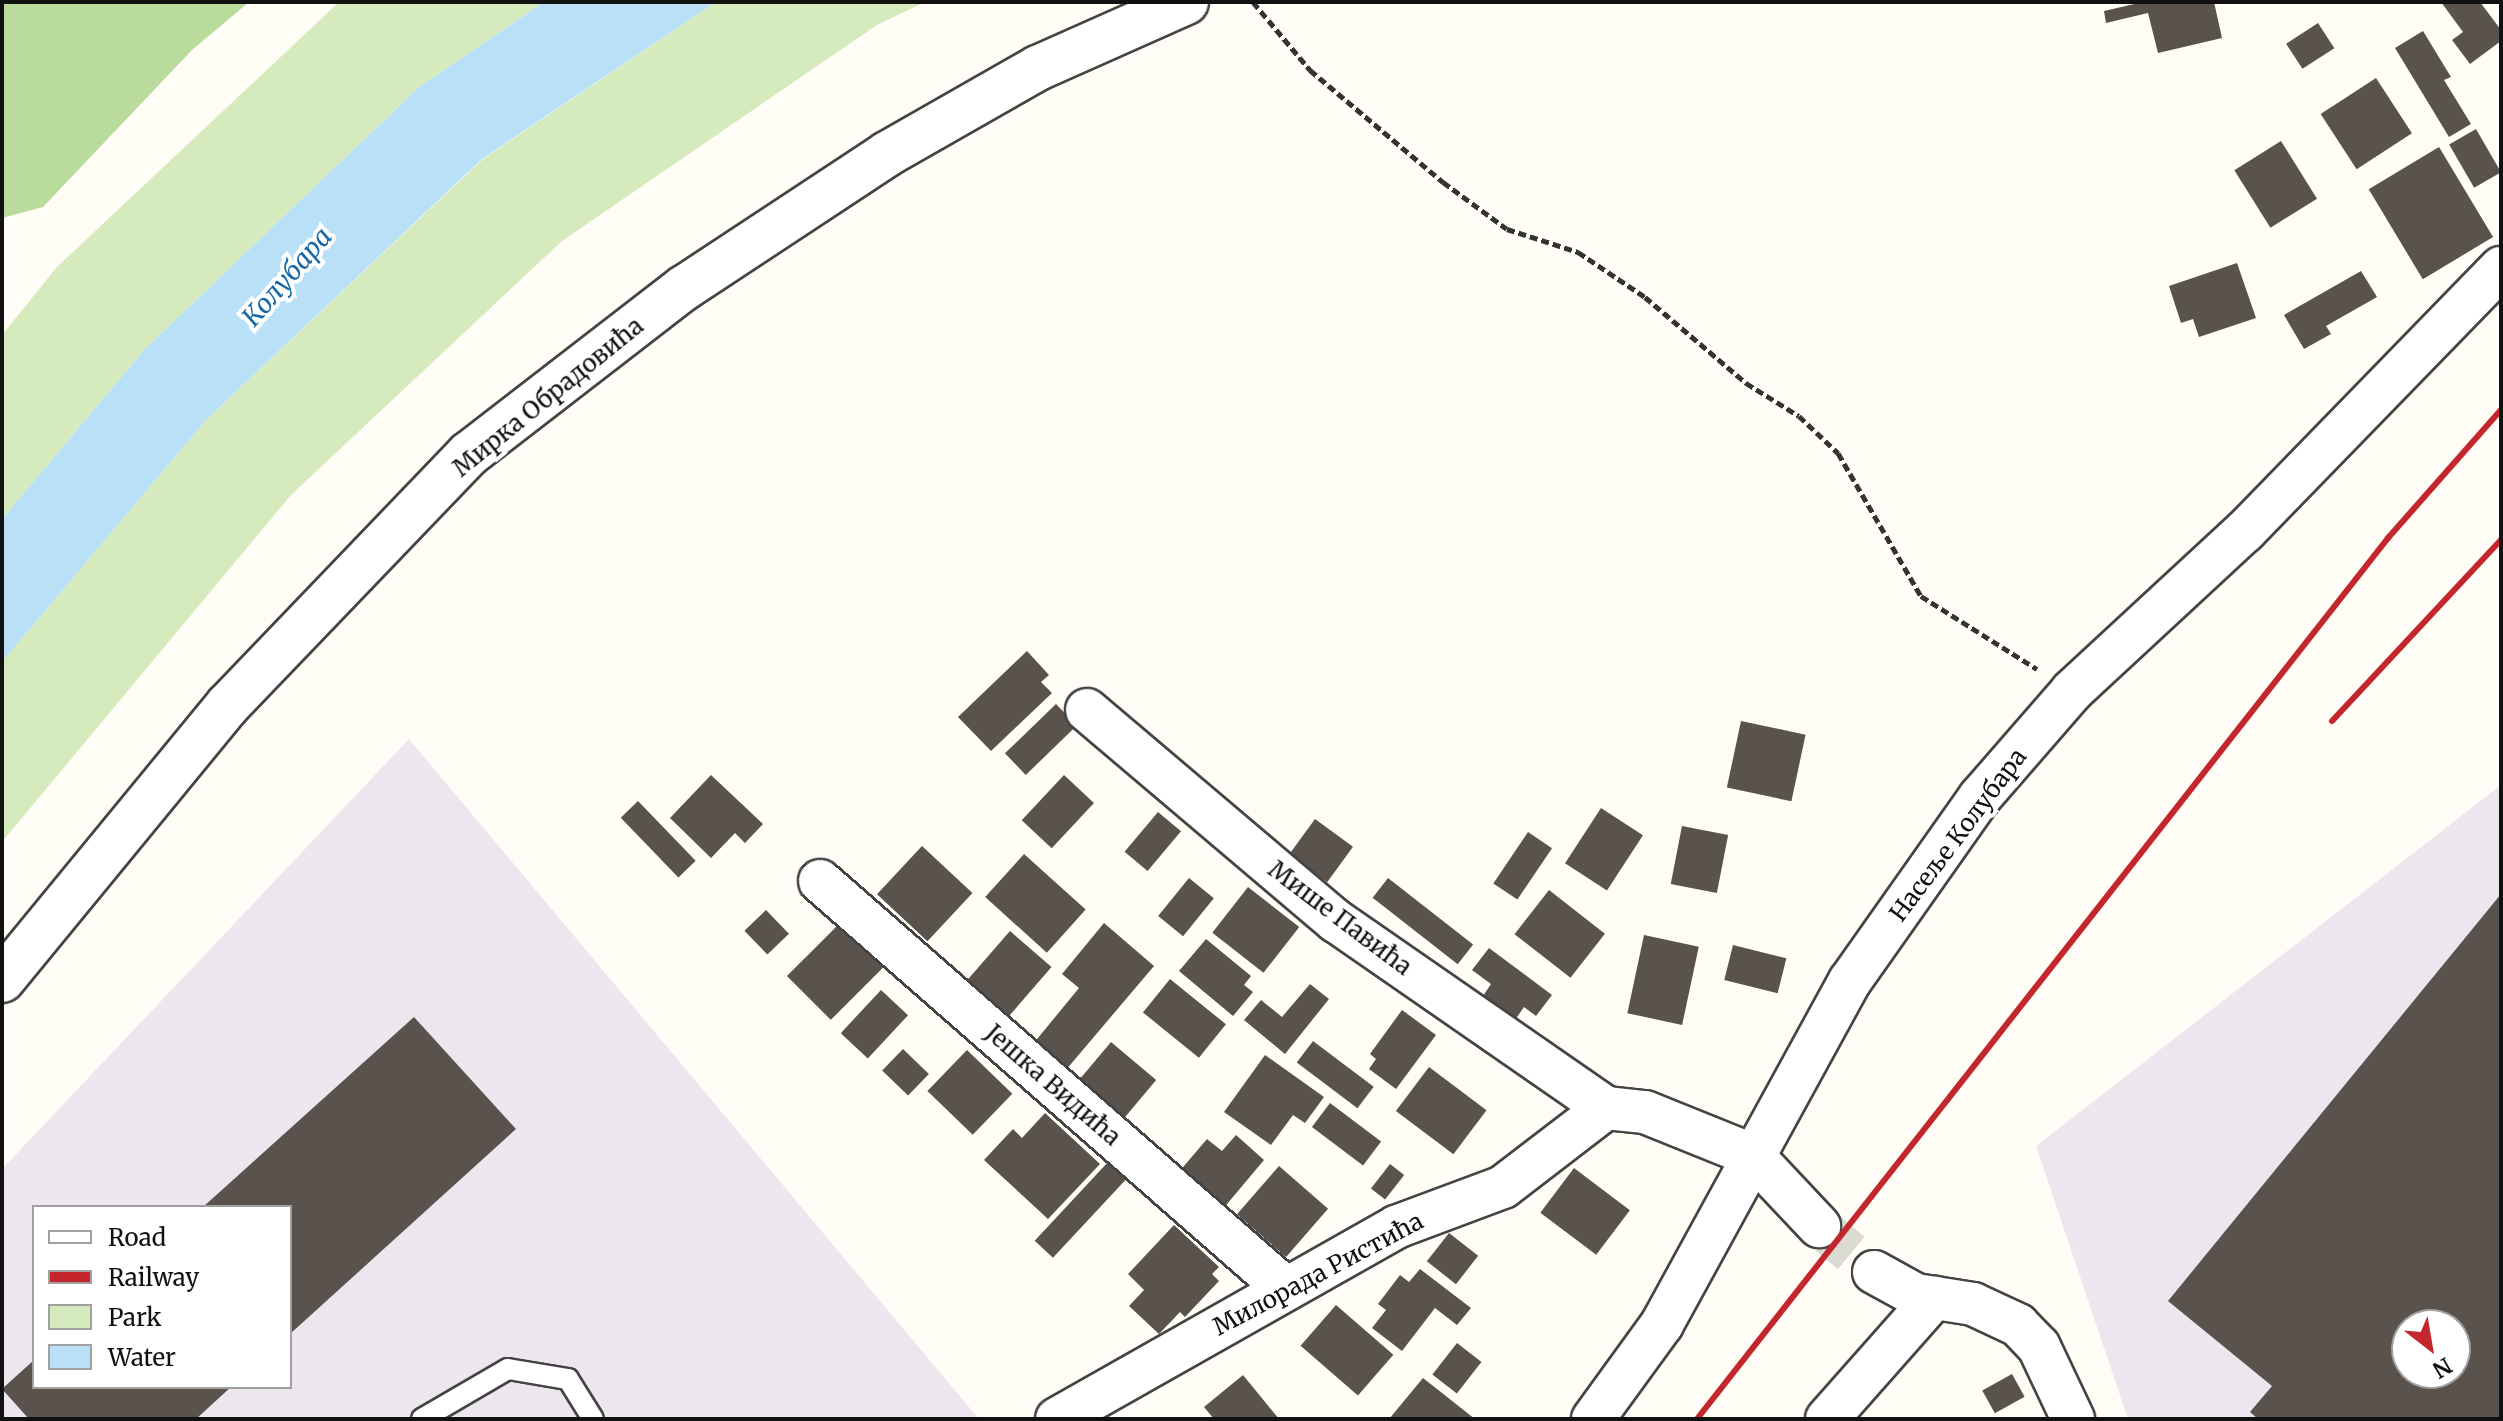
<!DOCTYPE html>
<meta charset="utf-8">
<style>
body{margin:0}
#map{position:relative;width:2503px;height:1421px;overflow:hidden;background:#fffdf5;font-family:Merriweather,serif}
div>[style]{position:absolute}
.industrial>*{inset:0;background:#eee6ef}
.green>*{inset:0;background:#d5ebbd}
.forest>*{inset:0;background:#b9dc9c}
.water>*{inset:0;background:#b9e0f7}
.building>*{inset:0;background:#5a524d;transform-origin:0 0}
.minor-tunnel>*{height:42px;margin-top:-21px;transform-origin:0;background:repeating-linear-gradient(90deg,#dbdad3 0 42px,transparent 0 63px)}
.path>*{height:5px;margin-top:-2.5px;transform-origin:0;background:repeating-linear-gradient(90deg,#333 0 8px,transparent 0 12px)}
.roads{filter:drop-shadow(2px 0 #444) drop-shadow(-2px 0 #444) drop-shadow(0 2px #444) drop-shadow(0 -2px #444)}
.service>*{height:20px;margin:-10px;padding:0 10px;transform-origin:10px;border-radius:10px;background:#fff}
.minor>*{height:42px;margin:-21px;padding:0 21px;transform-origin:21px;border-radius:21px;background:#fff}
.tertiary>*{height:44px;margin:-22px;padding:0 22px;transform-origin:22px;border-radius:22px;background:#fff}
.rail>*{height:6px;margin:-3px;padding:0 3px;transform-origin:3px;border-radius:3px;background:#c4262e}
span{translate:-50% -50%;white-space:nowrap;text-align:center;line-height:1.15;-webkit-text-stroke:8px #fff;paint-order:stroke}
.street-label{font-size:24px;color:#111}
.water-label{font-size:26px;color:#1768a6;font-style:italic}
.frame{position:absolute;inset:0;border:4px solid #111;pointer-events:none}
.legend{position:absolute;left:32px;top:1205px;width:260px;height:184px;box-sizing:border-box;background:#fff;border:2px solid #a0a0a0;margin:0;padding:10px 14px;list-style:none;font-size:24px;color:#111}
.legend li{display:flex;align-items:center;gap:16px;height:40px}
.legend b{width:40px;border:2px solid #a0a0a0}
.north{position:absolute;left:2391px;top:1309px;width:80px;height:80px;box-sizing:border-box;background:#fff;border:2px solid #a0a0a0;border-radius:50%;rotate:149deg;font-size:22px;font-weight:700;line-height:32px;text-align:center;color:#111}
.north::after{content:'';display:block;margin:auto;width:28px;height:36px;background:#c4262e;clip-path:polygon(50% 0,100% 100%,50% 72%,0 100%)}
</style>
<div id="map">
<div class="industrial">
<div style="clip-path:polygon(evenodd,409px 739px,979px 1419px,2px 1419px,2px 1169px,409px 739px,34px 1207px,290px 1207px,290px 1387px,34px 1387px,34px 1207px)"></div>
<div style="clip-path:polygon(evenodd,2501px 785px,2501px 1419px,2128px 1419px,2036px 1146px,2501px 785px,2407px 1325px,2455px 1325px,2455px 1373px,2407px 1373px,2407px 1325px)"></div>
</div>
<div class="green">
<div style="clip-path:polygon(339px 2px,544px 2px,418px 88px,145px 349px,2px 519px,2px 335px,57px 267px)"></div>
<div style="clip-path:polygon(716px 2px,925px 2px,877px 25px,562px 241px,291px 495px,2px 842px,2px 662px,206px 420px,483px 159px)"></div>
</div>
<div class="forest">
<div style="clip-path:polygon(2px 2px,249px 2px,192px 50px,43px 207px,2px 218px)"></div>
</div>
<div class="water">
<div style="clip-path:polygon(544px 2px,716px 2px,482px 159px,206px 420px,2px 662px,2px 519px,145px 349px,418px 88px)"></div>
</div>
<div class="building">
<div style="clip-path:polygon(2143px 2px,2214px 2px,2222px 38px,2158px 53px,2148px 13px,2106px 23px,2104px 11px)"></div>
<div style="clip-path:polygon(2441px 2px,2480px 2px,2501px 30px,2501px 41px,2470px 64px,2452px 40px,2463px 32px)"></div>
<div style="left:2318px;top:23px;width:30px;height:38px;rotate:57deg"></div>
<div style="clip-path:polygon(2423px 31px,2451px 77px,2444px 80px,2471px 124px,2449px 137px,2395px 48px)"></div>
<div style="left:2376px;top:78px;width:66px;height:66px;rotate:57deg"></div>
<div style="left:2476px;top:129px;width:50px;height:31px;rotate:60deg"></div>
<div style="left:2281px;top:141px;width:68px;height:55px;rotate:58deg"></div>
<div style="left:2439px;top:147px;width:105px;height:82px;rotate:59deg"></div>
<div style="clip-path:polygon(2237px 263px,2256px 318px,2199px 337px,2193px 319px,2181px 323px,2169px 286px)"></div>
<div style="clip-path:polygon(2361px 271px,2377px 297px,2326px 326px,2331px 334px,2304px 349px,2284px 315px)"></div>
<div style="clip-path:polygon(1027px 651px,1049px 675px,1041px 682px,1052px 693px,991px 751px,958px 717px)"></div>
<div style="left:1056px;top:704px;width:30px;height:71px;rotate:46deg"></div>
<div style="left:1741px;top:721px;width:66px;height:68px;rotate:12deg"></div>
<div style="clip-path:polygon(711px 775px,763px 824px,745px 843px,735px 833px,711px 858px,670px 818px)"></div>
<div style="left:1064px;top:775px;width:41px;height:62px;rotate:43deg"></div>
<div style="left:638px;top:801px;width:83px;height:24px;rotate:46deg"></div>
<div style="left:1601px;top:808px;width:50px;height:66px;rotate:33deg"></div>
<div style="left:1158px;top:812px;width:30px;height:52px;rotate:40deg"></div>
<div style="left:1315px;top:819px;width:47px;height:44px;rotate:36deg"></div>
<div style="left:1682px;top:826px;width:47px;height:59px;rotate:11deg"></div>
<div style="left:1528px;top:832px;width:29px;height:62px;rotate:34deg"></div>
<div style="left:922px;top:846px;width:69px;height:66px;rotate:43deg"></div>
<div style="left:1024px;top:854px;width:83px;height:58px;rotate:42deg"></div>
<div style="left:1189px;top:878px;width:32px;height:49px;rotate:39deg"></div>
<div style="left:1388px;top:878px;width:108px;height:25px;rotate:38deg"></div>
<div style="left:1248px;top:887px;width:65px;height:58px;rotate:38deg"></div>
<div style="left:1549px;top:890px;width:71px;height:56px;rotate:38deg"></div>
<div style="clip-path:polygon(evenodd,2501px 894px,2501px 1419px,2258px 1419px,2250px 1412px,2272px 1386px,2168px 1301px,2501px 894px,2407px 1325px,2455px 1325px,2455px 1373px,2407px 1373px,2407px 1325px)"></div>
<div style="left:766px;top:910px;width:33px;height:30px;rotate:46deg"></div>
<div style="left:840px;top:923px;width:62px;height:75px;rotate:45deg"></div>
<div style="clip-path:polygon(1104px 923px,1154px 966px,1065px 1071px,1033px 1044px,1079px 988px,1062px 974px)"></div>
<div style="left:1010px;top:931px;width:55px;height:67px;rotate:41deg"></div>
<div style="left:1644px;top:935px;width:56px;height:80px;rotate:12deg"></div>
<div style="clip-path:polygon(1206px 939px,1251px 976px,1244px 985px,1253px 992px,1233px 1016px,1179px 971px)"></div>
<div style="left:1733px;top:945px;width:55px;height:36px;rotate:14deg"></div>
<div style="clip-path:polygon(1489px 948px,1552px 995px,1536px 1016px,1524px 1007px,1515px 1020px,1483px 996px,1491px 984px,1472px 970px)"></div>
<div style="left:1170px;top:979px;width:72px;height:43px;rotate:39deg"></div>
<div style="clip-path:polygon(1310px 984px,1329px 999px,1285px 1054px,1244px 1020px,1261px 1000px,1282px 1017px)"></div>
<div style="left:881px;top:990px;width:37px;height:59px;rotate:43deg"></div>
<div style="clip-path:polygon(1402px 1010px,1436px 1035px,1396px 1089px,1369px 1069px,1376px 1059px,1370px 1054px)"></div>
<div style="clip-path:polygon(414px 1017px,516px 1129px,290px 1334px,290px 1207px,203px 1207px)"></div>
<div style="left:1313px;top:1041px;width:76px;height:27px;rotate:37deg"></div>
<div style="left:1111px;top:1042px;width:59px;height:52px;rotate:40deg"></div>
<div style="left:903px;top:1049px;width:36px;height:30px;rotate:44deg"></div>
<div style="left:967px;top:1050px;width:63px;height:57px;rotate:44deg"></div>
<div style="clip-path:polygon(1265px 1055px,1324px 1097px,1305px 1123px,1293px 1115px,1271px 1145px,1224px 1112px)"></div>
<div style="left:1429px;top:1067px;width:72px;height:55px;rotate:37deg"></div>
<div style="left:1330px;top:1103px;width:64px;height:30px;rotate:37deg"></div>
<div style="clip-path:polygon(1045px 1113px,1100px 1164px,1048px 1219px,984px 1160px,1013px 1129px,1022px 1138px)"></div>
<div style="clip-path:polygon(1236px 1135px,1264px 1160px,1222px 1210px,1178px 1173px,1207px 1139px,1222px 1151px)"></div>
<div style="left:1109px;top:1161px;width:25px;height:109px;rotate:43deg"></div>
<div style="left:1390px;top:1164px;width:18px;height:31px;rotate:38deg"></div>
<div style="left:1279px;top:1166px;width:65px;height:64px;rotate:41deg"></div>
<div style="left:1574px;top:1168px;width:70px;height:56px;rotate:37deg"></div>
<div style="clip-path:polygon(1174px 1225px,1219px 1267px,1212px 1274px,1219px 1281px,1185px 1317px,1180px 1312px,1159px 1334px,1129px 1306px,1144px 1290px,1128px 1274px)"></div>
<div style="left:1449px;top:1233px;width:37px;height:36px;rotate:38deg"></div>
<div style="clip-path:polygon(1420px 1269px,1471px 1308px,1457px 1325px,1435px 1308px,1402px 1351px,1372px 1328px,1386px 1310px,1378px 1304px,1400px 1275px,1409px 1282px)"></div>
<div style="left:1336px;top:1305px;width:76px;height:54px;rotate:41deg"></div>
<div style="left:1457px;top:1343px;width:31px;height:40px;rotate:38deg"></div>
<div style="clip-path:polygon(34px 1360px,34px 1387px,231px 1387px,196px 1419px,29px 1419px,2px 1389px)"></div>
<div style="left:2012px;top:1374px;width:26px;height:34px;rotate:61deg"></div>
<div style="clip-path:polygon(1243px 1375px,1279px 1419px,1214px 1419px,1204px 1407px)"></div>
<div style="clip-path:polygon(1423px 1378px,1475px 1419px,1389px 1419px)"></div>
</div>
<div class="minor-tunnel">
<div style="left:1819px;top:1226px;width:72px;rotate:39.9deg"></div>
</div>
<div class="path">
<div style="left:1253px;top:2px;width:89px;rotate:50deg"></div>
<div style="left:1310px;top:70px;width:174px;rotate:40.1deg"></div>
<div style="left:1443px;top:182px;width:79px;rotate:36.3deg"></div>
<div style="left:1507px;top:229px;width:75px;rotate:17.9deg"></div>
<div style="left:1578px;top:252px;width:81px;rotate:33.9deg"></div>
<div style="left:1645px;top:297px;width:133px;rotate:40.4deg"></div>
<div style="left:1746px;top:383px;width:62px;rotate:31.9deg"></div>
<div style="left:1799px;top:416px;width:54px;rotate:43.5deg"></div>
<div style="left:1838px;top:453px;width:165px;rotate:59.9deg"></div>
<div style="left:1921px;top:596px;width:137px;rotate:32.2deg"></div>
</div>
<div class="roads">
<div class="service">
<div style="left:422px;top:1419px;width:99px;rotate:-30.2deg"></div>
<div style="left:508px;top:1369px;width:61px;rotate:9.5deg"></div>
<div style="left:568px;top:1379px;width:47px;rotate:58deg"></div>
</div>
<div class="minor">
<div style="left:1087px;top:710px;width:326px;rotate:40.3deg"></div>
<div style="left:1336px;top:921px;width:328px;rotate:34.7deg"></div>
<div style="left:820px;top:881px;width:619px;rotate:41.2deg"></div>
<div style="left:1874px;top:1272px;width:48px;rotate:28.7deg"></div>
<div style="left:1916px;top:1295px;width:58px;rotate:9deg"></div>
<div style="left:1973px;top:1304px;width:50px;rotate:25deg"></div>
<div style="left:2018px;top:1325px;width:30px;rotate:46deg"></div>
<div style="left:2039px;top:1347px;width:80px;rotate:64.7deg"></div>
<div style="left:1057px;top:1419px;width:390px;rotate:-29.5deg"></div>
<div style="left:1396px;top:1227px;width:114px;rotate:-20.5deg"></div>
<div style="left:1503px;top:1187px;width:130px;rotate:-37.5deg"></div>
<div style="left:1606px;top:1108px;width:39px;rotate:6deg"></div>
<div style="left:1645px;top:1112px;width:115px;rotate:21.9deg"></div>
<div style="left:1752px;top:1155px;width:98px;rotate:46.7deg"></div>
<div style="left:1593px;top:1419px;width:117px;rotate:-54deg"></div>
<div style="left:1662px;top:1324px;width:391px;rotate:-61.3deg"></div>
<div style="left:1850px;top:981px;width:225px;rotate:-54.8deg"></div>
<div style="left:1980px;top:797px;width:140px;rotate:-49deg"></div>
<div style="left:2072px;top:691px;width:236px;rotate:-42.8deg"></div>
<div style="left:2245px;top:531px;width:367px;rotate:-45.8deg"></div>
<div style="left:1827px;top:1419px;width:162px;rotate:-48.5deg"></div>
</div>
<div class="tertiary">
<div style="left:2px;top:980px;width:356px;rotate:-50.6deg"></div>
<div style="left:228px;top:705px;width:348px;rotate:-46.2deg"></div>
<div style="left:469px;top:454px;width:272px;rotate:-37.7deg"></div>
<div style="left:684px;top:288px;width:243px;rotate:-33.4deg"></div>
<div style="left:887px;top:154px;width:174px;rotate:-29.7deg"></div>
<div style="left:1038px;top:68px;width:162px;rotate:-24deg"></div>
</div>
</div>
<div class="rail">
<div style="left:2332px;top:721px;width:248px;rotate:-47deg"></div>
<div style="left:1697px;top:1419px;width:1120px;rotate:-51.89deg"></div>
<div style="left:2388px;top:538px;width:171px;rotate:-48.6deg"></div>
</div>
<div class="street-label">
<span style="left:548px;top:397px;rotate:-39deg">Мирка Обрадовића</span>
<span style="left:1958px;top:835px;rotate:-53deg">Насеље Колубара</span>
<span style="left:1340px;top:918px;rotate:37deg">Мише Павића</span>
<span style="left:1053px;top:1085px;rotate:41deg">Јешка Видића</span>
<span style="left:1318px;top:1274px;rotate:-28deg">Милорада Ристића</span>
</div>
<div class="water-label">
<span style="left:287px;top:277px;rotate:-49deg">Колубара</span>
</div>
<div class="frame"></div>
<ul class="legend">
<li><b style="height:10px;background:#fff"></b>Road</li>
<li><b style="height:10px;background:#c4262e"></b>Railway</li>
<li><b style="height:22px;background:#d5ebbd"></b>Park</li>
<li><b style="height:22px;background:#b9e0f7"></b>Water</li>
</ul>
<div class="north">N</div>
</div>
